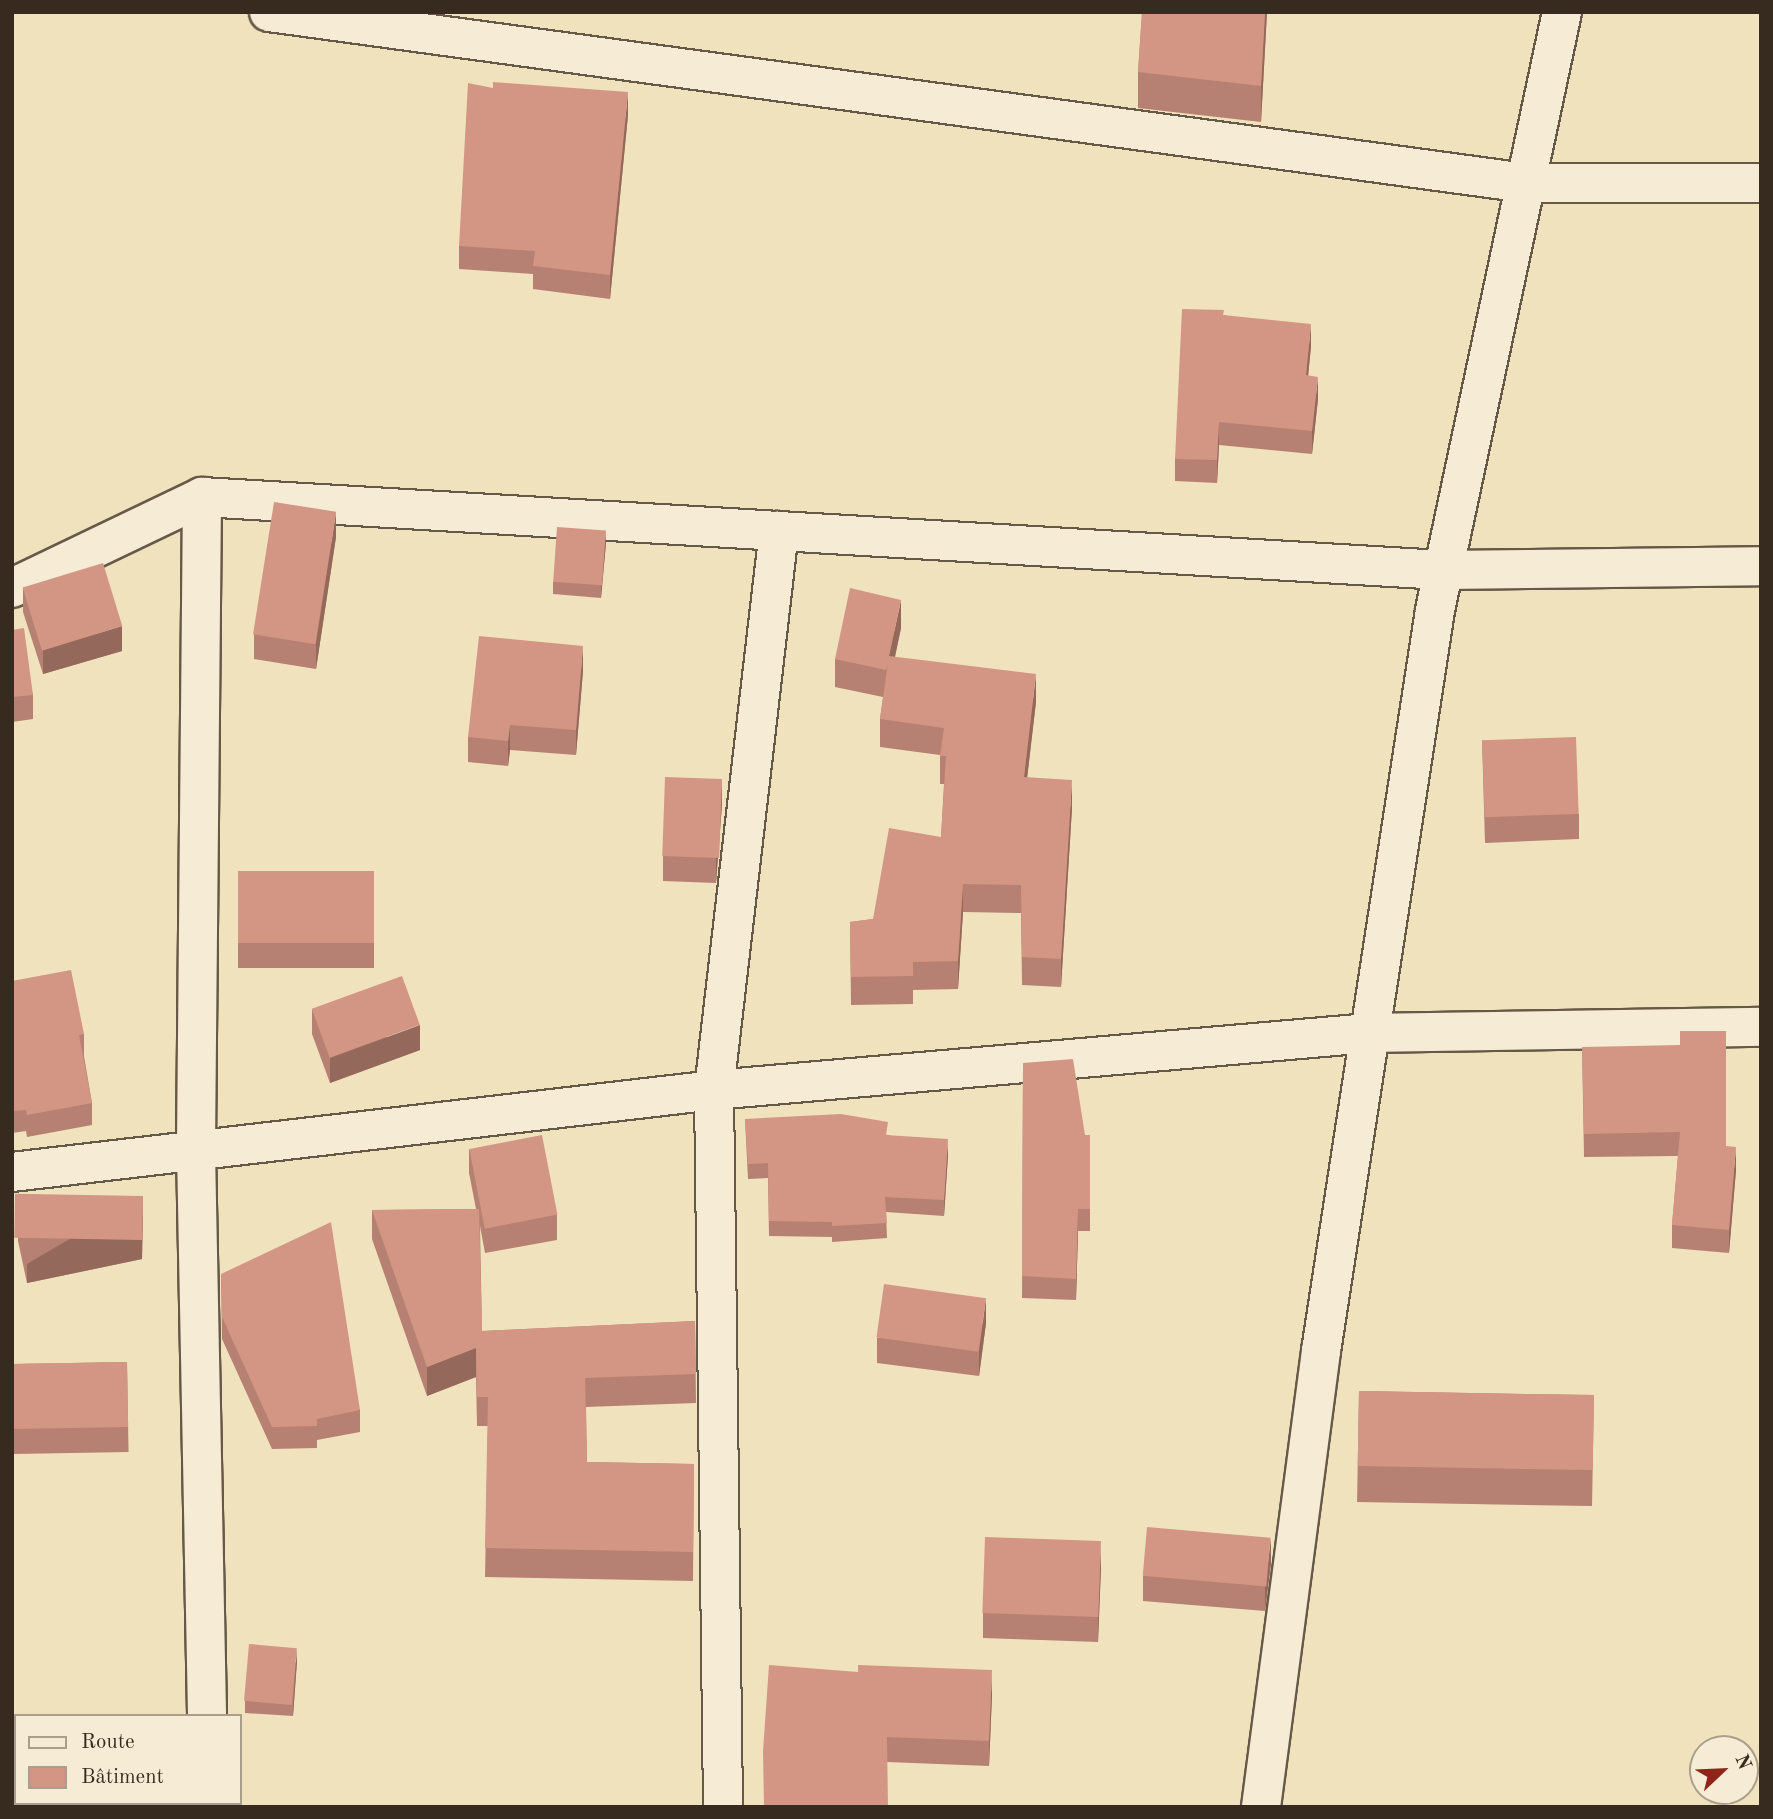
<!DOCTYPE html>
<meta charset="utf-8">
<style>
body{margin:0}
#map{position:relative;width:1773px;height:1819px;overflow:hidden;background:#f1e2be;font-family:"Old Standard TT",serif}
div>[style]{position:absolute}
.roads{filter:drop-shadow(2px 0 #665948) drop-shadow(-2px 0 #665948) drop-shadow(0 2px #665948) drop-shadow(0 -2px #665948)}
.street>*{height:38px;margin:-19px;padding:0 19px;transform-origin:19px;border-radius:19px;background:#f6ecd5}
.wall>*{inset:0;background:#b68172;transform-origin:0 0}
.shaded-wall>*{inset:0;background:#94695c}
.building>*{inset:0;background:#d49684;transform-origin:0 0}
span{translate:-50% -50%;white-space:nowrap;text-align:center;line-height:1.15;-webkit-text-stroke:7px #f6ecd5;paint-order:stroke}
.frame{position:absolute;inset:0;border:14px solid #372b20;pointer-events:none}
.legend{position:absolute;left:14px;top:1714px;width:228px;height:91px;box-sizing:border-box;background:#f6ecd5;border:2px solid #aa9f8d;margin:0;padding:9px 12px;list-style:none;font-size:21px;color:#372b20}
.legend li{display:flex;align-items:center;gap:14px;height:35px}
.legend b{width:35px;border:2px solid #aa9f8d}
.north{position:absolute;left:1689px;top:1735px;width:70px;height:70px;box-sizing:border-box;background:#f6ecd5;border:2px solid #aa9f8d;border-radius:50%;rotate:67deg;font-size:19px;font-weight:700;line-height:28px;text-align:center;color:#372b20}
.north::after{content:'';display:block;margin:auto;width:24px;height:32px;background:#8f2418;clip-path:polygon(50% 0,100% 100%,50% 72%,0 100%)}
</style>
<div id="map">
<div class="roads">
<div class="street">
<div style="left:269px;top:12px;width:1269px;rotate:7.75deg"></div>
<div style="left:1526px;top:183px;width:235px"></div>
<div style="left:202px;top:497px;width:654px;rotate:90.53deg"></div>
<div style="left:196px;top:1151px;width:565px;rotate:88.88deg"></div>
<div style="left:12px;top:588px;width:211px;rotate:-25.6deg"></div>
<div style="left:202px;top:497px;width:1243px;rotate:3.37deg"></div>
<div style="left:1443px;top:570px;width:318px;rotate:-0.7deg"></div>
<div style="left:12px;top:1172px;width:707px;rotate:-6.66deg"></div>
<div style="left:714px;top:1090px;width:658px;rotate:-4.97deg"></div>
<div style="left:1370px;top:1033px;width:391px;rotate:-0.9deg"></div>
<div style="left:208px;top:1803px;width:4px;rotate:90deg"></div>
<div style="left:723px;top:1807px;width:717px;rotate:-90.72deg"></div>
<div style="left:714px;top:1090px;width:563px;rotate:-83.37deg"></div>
<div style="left:1261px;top:1807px;width:460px;rotate:-82.5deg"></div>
<div style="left:1321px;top:1351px;width:750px;rotate:-81.25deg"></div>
<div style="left:1435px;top:610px;width:611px;rotate:-78.01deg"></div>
</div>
</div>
<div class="wall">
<div style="clip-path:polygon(1142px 12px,1267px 12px,1261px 122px,1138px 108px,1138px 72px)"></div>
<div style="clip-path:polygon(628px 115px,610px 299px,533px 289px,533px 274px,459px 269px,459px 246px)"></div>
<div style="clip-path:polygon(1224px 315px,1311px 346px,1308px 376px,1318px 399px,1312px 454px,1219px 445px,1217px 483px,1175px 481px,1175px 459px)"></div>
<div style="clip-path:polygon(336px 537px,316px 669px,254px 659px,254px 634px)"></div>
<div style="clip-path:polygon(606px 543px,601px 598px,553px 594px,553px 582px)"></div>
<div style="clip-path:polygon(23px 587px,122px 651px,43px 674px,23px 612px)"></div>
<div style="clip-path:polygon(901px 628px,895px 657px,1036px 702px,1027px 777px,1072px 808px,1061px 987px,1022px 985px,1021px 913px,963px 912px,958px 989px,913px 990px,913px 1004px,851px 1005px,850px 922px,873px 919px,941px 837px,944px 784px,940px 784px,940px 755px,880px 747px,880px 719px,883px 697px,835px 687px,835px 659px)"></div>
<div style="clip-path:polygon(12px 630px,33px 695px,33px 719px,12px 722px)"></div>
<div style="clip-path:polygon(583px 671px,576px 755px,510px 750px,508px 766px,468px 762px,468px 737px)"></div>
<div style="clip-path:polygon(1482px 740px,1579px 814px,1579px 839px,1485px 843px)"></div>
<div style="clip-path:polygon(722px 804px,716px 883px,663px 881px,663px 856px)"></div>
<div style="left:238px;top:871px;width:136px;height:97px"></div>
<div style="clip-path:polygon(12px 981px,84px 1034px,84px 1056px,92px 1103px,92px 1125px,27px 1137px,26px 1131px,12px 1133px)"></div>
<div style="clip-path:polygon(312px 1009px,420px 1050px,330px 1083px,312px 1034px)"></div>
<div style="clip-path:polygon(1582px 1047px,1726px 1146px,1736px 1170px,1729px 1253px,1672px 1248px,1672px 1225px,1678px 1156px,1584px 1157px)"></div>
<div style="clip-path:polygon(1023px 1063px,1085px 1135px,1090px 1135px,1090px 1231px,1078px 1231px,1076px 1300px,1022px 1298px)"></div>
<div style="clip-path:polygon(745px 1119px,888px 1135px,948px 1155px,944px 1216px,886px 1212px,887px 1238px,832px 1242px,832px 1237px,769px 1236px,768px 1178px,748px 1179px)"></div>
<div style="clip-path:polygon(469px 1149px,557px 1215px,557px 1240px,485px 1253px,480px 1226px,482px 1331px,695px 1321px,696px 1403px,586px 1407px,587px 1462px,694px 1464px,693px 1581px,485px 1577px,488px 1426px,477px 1426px,476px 1377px,427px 1396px,372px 1239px,372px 1210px,476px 1209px,469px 1173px)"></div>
<div style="clip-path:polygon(143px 1215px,142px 1259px,27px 1283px,18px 1241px,18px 1222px)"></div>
<div style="clip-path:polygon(221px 1274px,360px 1410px,360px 1432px,317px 1440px,317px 1448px,272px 1449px,222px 1339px)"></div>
<div style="clip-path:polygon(986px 1323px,979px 1376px,877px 1363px,877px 1338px)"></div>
<div style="left:127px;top:1362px;width:90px;height:115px;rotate:89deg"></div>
<div style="left:1359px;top:1391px;width:235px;height:111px;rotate:1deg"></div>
<div style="clip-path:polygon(1271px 1563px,1265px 1611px,1143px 1601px,1143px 1576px)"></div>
<div style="clip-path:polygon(1101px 1567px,1098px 1642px,983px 1638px,983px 1613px)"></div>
<div style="clip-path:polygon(297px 1661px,293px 1716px,245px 1713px,245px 1701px)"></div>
<div style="clip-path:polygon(858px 1672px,992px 1695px,989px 1766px,887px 1762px)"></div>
</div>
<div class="shaded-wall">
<div style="clip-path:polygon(1265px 12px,1267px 12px,1261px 122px,1261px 86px)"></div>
<div style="clip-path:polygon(628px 92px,628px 115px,610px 299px,610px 275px)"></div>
<div style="clip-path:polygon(1311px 324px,1311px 346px,1306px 398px,1306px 375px)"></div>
<div style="clip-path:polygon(1318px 377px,1318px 399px,1312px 454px,1312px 431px)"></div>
<div style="clip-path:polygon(1219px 422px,1219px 445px,1217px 483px,1217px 460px)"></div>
<div style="clip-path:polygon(336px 512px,336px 537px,316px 669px,316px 644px)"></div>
<div style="clip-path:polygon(606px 530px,606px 543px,601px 598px,601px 586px)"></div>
<div style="clip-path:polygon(901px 600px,901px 628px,889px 684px,889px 656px)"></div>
<div style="clip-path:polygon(122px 626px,122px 651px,43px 674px,43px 650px)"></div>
<div style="clip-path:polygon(583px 646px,583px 671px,576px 755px,576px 730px)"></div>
<div style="clip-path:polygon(1036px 674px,1036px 702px,1024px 805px,1024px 777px)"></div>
<div style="clip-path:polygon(510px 725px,510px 750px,508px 766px,508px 741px)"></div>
<div style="clip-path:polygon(722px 779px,722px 804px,716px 883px,716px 858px)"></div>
<div style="clip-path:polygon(1072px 780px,1072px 808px,1061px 987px,1061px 959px)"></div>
<div style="clip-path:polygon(963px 884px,963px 912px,958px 989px,958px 961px)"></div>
<div style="clip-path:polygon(420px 1025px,420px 1050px,330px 1083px,330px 1058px)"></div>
<div style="clip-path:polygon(948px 1139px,948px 1155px,944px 1216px,944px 1200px)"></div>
<div style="clip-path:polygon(1736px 1147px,1736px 1170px,1729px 1253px,1729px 1230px)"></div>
<div style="clip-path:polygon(143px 1196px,142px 1259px,27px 1283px,27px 1264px)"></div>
<div style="clip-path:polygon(1078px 1209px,1078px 1231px,1076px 1300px,1076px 1279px)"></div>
<div style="clip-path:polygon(986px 1298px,986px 1323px,979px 1376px,979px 1351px)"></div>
<div style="clip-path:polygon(476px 1348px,476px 1377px,427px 1396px,427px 1367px)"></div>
<div style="clip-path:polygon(1271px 1538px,1271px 1563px,1265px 1611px,1265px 1586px)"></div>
<div style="clip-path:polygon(1101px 1542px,1101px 1567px,1098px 1642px,1098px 1618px)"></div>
<div style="clip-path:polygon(297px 1648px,297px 1661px,293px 1716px,293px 1704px)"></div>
<div style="clip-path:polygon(992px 1670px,992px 1695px,989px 1766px,989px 1741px)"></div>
</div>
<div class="building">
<div style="clip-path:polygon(1142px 12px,1265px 12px,1261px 86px,1138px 72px)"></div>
<div style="clip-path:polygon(493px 82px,628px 92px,610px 275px,533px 266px,535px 251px,459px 246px,468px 83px,493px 88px)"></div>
<div style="clip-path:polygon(1182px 309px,1224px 310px,1223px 315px,1311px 324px,1306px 375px,1318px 377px,1312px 431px,1219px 422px,1217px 460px,1175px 459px)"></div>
<div style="left:274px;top:502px;width:63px;height:134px;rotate:9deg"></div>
<div style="left:557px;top:527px;width:49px;height:55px;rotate:4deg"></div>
<div style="left:103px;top:563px;width:66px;height:84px;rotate:73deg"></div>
<div style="clip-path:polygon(850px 588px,901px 600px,889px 656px,1036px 674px,1024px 777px,1072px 780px,1061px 959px,1022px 957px,1021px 885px,963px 884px,958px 961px,913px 962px,913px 976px,851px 977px,850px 922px,873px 919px,889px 828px,941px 837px,946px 756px,940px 756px,944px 728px,880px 719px,888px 663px,886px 670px,835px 659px)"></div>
<div style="clip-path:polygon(24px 628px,33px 695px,12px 697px,12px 630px)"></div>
<div style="clip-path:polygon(479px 636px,583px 646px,576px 730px,510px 725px,508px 741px,468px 737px)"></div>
<div style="left:1576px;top:737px;width:77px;height:94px;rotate:88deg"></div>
<div style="left:665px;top:777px;width:57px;height:79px;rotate:2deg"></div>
<div style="left:238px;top:871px;width:136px;height:72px"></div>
<div style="clip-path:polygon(71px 970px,84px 1034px,79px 1035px,92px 1103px,27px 1115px,26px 1110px,12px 1111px,12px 981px)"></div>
<div style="left:402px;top:976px;width:52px;height:96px;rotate:70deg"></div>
<div style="clip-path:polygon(1680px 1031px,1726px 1031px,1726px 1146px,1736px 1147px,1729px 1230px,1672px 1225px,1680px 1132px,1584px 1134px,1582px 1047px,1680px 1045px)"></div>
<div style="clip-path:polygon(1073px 1059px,1085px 1135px,1090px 1135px,1090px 1209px,1078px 1209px,1076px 1279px,1022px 1276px,1023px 1063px)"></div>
<div style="clip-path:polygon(841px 1114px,888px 1122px,886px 1135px,948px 1139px,944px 1200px,885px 1197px,887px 1223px,832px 1226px,832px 1222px,769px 1221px,768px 1163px,748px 1164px,745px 1119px)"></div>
<div style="left:542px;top:1135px;width:81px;height:74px;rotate:79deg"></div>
<div style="left:143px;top:1196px;width:44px;height:128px;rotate:91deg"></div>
<div style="clip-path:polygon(479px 1209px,482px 1331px,695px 1321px,696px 1374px,585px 1378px,587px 1462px,694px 1464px,693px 1552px,485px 1548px,488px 1397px,477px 1397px,476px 1348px,427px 1367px,372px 1210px)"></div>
<div style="clip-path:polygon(331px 1222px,360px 1410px,317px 1419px,317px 1426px,272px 1427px,222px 1317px,221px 1274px)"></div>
<div style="left:884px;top:1284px;width:103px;height:54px;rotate:8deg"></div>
<div style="left:127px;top:1362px;width:65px;height:115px;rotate:89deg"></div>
<div style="left:1359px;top:1391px;width:235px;height:75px;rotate:1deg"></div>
<div style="left:1147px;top:1527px;width:124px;height:49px;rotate:5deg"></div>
<div style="left:985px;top:1537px;width:116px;height:76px;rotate:2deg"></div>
<div style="left:249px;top:1644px;width:48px;height:57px;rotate:5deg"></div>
<div style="clip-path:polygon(769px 1665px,858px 1672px,858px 1665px,992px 1670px,989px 1741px,887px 1737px,888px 1807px,764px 1807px,763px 1751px)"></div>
</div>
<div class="frame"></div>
<ul class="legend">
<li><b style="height:9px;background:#f6ecd5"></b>Route</li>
<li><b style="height:19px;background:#d49684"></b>Bâtiment</li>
</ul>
<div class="north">N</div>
</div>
